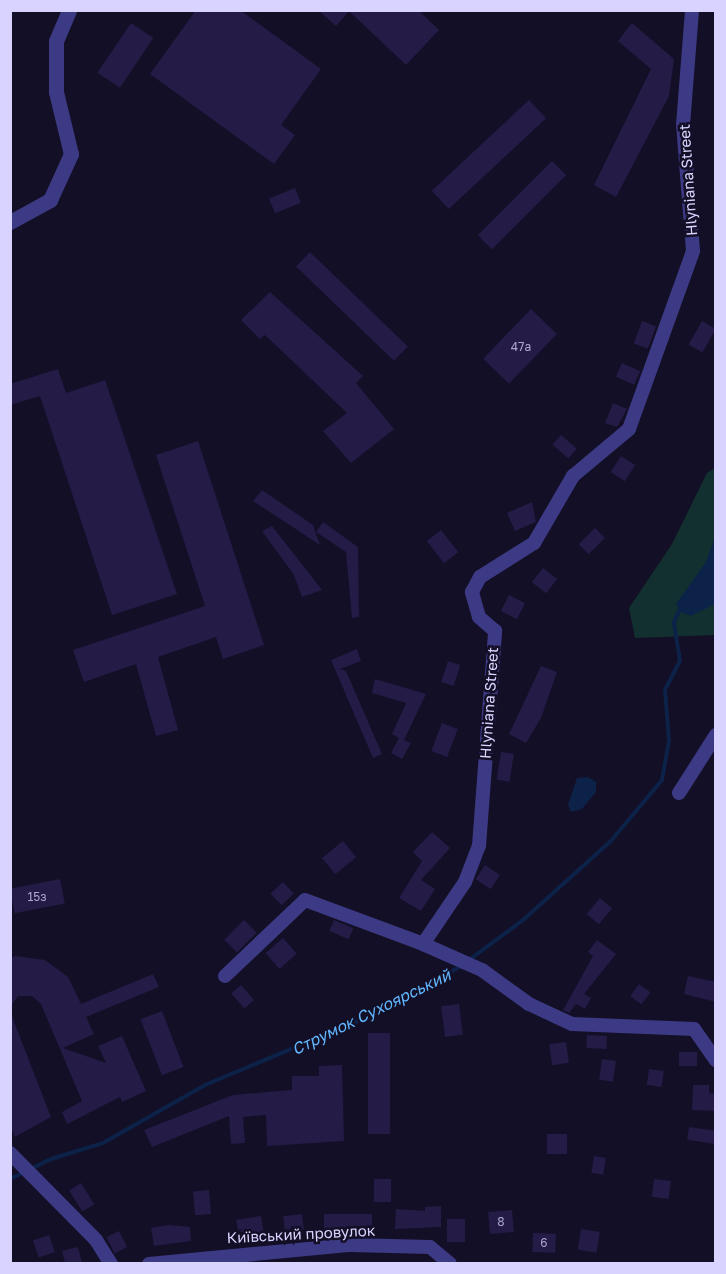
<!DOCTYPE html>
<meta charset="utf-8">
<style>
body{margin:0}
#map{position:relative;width:726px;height:1274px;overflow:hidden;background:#130f26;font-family:"Golos Text",sans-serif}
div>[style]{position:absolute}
.green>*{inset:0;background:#12302f}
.water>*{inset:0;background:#0c2248}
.stream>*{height:4px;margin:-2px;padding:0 2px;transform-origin:2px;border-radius:2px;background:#0c2248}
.building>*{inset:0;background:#241b47;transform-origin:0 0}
.minor>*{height:14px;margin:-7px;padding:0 7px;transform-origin:7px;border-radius:7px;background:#3d3a85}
.tertiary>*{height:15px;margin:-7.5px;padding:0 7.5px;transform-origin:7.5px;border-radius:7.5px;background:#3d3a85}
span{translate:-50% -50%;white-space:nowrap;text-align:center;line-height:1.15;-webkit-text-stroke:5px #130f26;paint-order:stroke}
.number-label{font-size:12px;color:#aca6d1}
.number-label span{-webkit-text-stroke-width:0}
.street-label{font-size:15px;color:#d9d4ff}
.water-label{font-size:16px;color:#62b6ff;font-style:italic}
.frame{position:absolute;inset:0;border:12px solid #d9d4ff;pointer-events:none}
</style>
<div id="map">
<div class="green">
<div style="clip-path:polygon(715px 468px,715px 635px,635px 638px,629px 608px,672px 544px,707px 473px)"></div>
</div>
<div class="water">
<div style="clip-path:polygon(715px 537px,715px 604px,691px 616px,681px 612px,676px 604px,706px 562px)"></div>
<div style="clip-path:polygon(588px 777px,596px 782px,596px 792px,582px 809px,571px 812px,568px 805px,577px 778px)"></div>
</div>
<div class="stream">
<div style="left:469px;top:960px;width:67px;rotate:-36.5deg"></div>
<div style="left:523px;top:920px;width:117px;rotate:-41.9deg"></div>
<div style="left:610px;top:842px;width:81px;rotate:-50deg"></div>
<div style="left:662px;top:780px;width:40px;rotate:-80deg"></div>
<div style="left:669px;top:741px;width:51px;rotate:-94.5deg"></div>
<div style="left:665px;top:690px;width:33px;rotate:-63deg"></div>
<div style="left:680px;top:661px;width:39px;rotate:-99deg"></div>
<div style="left:674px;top:622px;width:17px;rotate:-65deg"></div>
<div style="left:10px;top:1179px;width:46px;rotate:-26deg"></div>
<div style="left:51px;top:1159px;width:54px;rotate:-17.1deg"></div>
<div style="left:103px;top:1143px;width:117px;rotate:-29.6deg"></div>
<div style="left:205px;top:1085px;width:181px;rotate:-22.7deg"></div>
<div style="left:372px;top:1015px;width:104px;rotate:-28.8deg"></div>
</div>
<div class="building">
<div style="clip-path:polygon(196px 10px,240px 10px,321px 69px,281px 125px,295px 135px,274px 164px,150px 74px)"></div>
<div style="clip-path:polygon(318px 10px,418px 10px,439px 30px,406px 65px,349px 11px,336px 26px)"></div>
<div style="left:131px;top:23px;width:27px;height:60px;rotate:34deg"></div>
<div style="clip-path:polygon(632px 23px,674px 59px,669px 96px,616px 197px,594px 185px,651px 69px,618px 41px)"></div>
<div style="left:529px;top:100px;width:25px;height:133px;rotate:47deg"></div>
<div style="left:552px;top:161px;width:20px;height:105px;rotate:45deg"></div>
<div style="left:295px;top:188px;width:16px;height:28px;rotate:68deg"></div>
<div style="left:310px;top:252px;width:136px;height:20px;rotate:44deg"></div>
<div style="clip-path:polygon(270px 292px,363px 376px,356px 383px,394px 429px,351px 463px,323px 431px,347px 413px,265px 335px,260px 339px,241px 320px)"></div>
<div style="left:531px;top:309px;width:36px;height:69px;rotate:44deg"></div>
<div style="left:642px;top:321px;width:15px;height:24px;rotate:20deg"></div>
<div style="left:702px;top:321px;width:16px;height:27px;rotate:30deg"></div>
<div style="left:622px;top:363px;width:20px;height:15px;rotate:24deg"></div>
<div style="clip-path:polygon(58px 369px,66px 393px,105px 380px,177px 594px,112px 615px,40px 396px,10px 405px,10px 384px)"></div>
<div style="clip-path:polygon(613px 403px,627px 409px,617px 427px,605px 423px)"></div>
<div style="left:561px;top:435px;width:21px;height:13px;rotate:41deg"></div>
<div style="clip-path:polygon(198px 441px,264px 645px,223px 659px,216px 637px,158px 657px,178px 730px,156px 736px,136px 664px,84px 682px,73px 650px,205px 606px,156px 455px)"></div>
<div style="left:621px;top:456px;width:17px;height:19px;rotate:33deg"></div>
<div style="clip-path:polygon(262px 490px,313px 525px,320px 545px,253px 501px)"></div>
<div style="clip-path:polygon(532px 502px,536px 522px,515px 531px,507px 513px)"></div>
<div style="clip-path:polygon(323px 522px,358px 547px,359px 617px,352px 618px,346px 552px,316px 532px)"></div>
<div style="clip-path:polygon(272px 526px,322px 590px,302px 597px,294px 575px,262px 531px)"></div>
<div style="left:595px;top:528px;width:14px;height:23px;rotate:45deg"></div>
<div style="left:441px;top:530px;width:28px;height:18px;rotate:52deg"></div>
<div style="left:543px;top:568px;width:18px;height:18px;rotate:38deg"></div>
<div style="left:509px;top:595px;width:18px;height:18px;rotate:27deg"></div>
<div style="clip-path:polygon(357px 649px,361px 661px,340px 669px,346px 671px,382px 754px,373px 758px,331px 660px)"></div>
<div style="left:448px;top:661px;width:13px;height:22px;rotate:18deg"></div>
<div style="clip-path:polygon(541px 666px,557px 672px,541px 718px,526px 743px,509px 734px)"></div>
<div style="clip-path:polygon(375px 679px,426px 694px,404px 740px,411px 743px,402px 759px,391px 753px,399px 738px,392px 734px,406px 703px,372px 693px)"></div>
<div style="left:442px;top:723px;width:17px;height:30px;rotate:21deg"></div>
<div style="left:501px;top:752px;width:13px;height:28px;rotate:9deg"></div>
<div style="clip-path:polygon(432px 832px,450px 848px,421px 880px,435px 889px,421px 911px,399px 898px,422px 861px,413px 852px)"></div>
<div style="left:343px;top:841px;width:21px;height:27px;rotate:51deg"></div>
<div style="left:485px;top:865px;width:18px;height:17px;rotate:34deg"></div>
<div style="left:60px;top:879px;width:25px;height:51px;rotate:79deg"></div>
<div style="left:283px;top:882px;width:16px;height:17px;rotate:47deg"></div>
<div style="left:600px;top:898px;width:16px;height:21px;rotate:40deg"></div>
<div style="left:244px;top:920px;width:18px;height:28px;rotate:45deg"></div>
<div style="left:334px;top:920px;width:21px;height:12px;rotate:23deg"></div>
<div style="left:283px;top:938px;width:21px;height:23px;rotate:49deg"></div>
<div style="clip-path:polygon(597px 940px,616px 954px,584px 994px,591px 998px,585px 1009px,576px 1004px,569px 1013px,563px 1010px,593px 956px,588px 952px)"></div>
<div style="clip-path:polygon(15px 956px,45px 960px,68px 977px,81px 1004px,153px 974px,159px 987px,86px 1017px,94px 1034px,63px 1048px,106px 1063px,98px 1046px,122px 1036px,146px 1091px,122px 1102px,120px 1097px,67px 1124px,62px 1112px,82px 1101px,41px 1004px,32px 996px,18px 996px,10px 1007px,10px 959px)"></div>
<div style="clip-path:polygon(688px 976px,716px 982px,716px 1002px,684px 994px)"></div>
<div style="left:639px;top:984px;width:14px;height:15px;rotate:36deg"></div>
<div style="left:241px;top:985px;width:20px;height:13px;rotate:49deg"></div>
<div style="left:459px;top:1004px;width:31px;height:18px;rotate:83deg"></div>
<div style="left:162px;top:1011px;width:60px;height:23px;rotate:69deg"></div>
<div style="clip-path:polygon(11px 1014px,51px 1117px,15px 1137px,10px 1125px)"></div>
<div style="left:368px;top:1033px;width:22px;height:101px"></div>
<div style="left:587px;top:1035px;width:20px;height:13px;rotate:3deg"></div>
<div style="left:566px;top:1042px;width:21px;height:17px;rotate:82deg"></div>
<div style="left:679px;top:1052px;width:18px;height:14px"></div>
<div style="left:602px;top:1059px;width:14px;height:21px;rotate:8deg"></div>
<div style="clip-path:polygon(342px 1065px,344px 1141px,267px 1146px,266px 1115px,243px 1117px,245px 1143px,231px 1144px,229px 1116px,152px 1147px,144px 1130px,233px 1095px,292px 1090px,292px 1076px,319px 1076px,319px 1066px)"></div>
<div style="left:649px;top:1069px;width:15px;height:16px;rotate:8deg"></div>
<div style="clip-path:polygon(693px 1085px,709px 1085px,709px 1093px,716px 1094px,716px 1111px,692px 1110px)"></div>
<div style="left:689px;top:1127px;width:27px;height:13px;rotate:8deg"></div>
<div style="left:547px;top:1134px;width:20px;height:20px"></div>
<div style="left:594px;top:1156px;width:12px;height:17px;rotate:9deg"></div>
<div style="left:374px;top:1179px;width:17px;height:23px"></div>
<div style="left:654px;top:1179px;width:17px;height:18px;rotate:7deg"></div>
<div style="left:81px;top:1183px;width:25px;height:14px;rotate:58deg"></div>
<div style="left:209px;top:1190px;width:24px;height:16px;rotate:85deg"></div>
<div style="clip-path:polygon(441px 1206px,441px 1227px,395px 1229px,396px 1209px,425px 1211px,425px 1207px)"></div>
<div style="left:512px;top:1210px;width:22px;height:24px;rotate:85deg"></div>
<div style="left:302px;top:1214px;width:16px;height:19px;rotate:83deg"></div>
<div style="left:324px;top:1214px;width:48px;height:18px"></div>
<div style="left:261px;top:1216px;width:18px;height:25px;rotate:81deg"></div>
<div style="left:447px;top:1219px;width:18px;height:23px"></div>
<div style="clip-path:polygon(169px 1225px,190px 1227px,191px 1241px,154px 1246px,151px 1228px)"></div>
<div style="left:581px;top:1229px;width:19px;height:21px;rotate:9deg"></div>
<div style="left:119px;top:1231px;width:18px;height:14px;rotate:63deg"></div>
<div style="left:533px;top:1233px;width:23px;height:19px;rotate:2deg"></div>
<div style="left:49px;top:1235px;width:18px;height:17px;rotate:71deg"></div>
<div style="clip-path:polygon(78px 1247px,82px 1263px,65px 1263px,62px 1251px)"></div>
</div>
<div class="minor">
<div style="left:679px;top:793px;width:69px;rotate:-57.5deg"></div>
<div style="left:423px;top:944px;width:64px;rotate:23.8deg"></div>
<div style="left:482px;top:970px;width:58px;rotate:35.9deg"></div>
<div style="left:529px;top:1004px;width:47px;rotate:24.9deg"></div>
<div style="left:572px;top:1024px;width:122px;rotate:2.3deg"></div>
<div style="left:694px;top:1029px;width:38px;rotate:55deg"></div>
<div style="left:225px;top:976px;width:110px;rotate:-43.5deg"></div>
<div style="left:305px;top:900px;width:126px;rotate:20.4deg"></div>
<div style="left:423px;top:944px;width:75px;rotate:-55.9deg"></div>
<div style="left:465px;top:882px;width:39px;rotate:-69deg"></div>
<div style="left:479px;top:846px;width:216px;rotate:-85.7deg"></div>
<div style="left:495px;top:631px;width:21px;rotate:-139deg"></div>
<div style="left:479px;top:617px;width:26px;rotate:-106deg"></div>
<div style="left:472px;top:592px;width:17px;rotate:-62deg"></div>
<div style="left:480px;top:577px;width:64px;rotate:-32.2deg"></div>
<div style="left:534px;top:543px;width:78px;rotate:-59.8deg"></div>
<div style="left:573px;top:476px;width:73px;rotate:-40deg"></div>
<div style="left:629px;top:429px;width:189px;rotate:-70.2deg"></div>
<div style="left:693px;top:251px;width:126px;rotate:-94.5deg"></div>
<div style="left:683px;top:125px;width:115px;rotate:-85.5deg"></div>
<div style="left:10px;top:1153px;width:122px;rotate:45.3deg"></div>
<div style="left:96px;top:1240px;width:28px;rotate:58deg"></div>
<div style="left:149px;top:1264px;width:203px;rotate:-5.4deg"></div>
<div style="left:351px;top:1245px;width:79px;rotate:1.5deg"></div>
<div style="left:430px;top:1247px;width:26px;rotate:40deg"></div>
</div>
<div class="tertiary">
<div style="left:10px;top:222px;width:46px;rotate:-28.8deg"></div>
<div style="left:50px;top:200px;width:51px;rotate:-65.5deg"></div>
<div style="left:71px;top:154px;width:64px;rotate:-103.6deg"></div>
<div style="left:56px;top:92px;width:51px;rotate:-90deg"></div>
<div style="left:56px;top:41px;width:34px;rotate:-67deg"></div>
</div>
<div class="number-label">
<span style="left:521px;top:347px">47а</span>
<span style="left:37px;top:897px">15з</span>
<span style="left:501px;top:1222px">8</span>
<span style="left:544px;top:1243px">6</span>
</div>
<div class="street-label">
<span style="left:688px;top:180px;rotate:-94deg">Hlyniana Street</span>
<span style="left:489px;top:703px;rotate:-86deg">Hlyniana Street</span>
<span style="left:301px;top:1234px;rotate:-3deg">Київський провулок</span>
</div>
<div class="water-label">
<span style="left:371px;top:1012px;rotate:-26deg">Струмок Сухоярський</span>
</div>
<div class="frame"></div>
</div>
